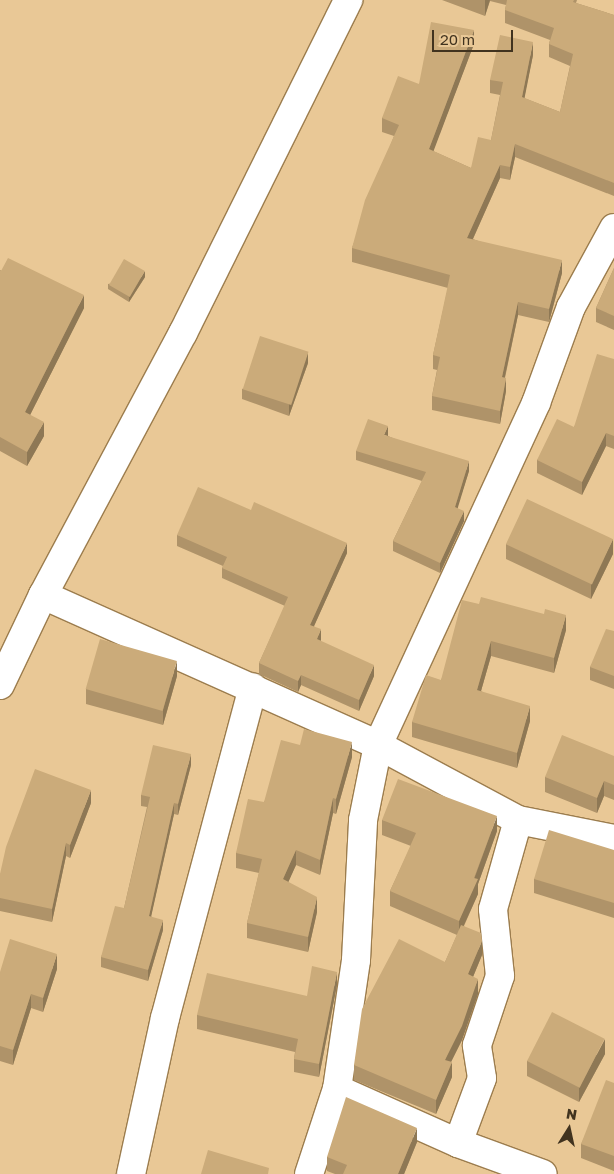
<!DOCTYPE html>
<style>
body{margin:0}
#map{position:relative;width:614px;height:1174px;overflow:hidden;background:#e9c896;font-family:"Golos Text",sans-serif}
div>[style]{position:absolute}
.roads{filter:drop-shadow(1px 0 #9c7d4e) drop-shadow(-1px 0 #9c7d4e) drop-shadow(0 1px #9c7d4e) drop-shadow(0 -1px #9c7d4e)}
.street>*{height:28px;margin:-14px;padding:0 14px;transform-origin:14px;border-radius:14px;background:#fff}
.wall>*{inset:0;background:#af9369}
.shaded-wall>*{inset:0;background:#8e7855}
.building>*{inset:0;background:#cbab7a;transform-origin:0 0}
span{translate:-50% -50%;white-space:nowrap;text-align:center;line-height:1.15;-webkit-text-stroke:4px #e9c896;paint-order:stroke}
.north{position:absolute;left:544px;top:1104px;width:50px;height:50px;-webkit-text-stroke:4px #e9c896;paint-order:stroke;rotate:10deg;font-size:14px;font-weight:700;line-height:20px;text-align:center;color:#41331f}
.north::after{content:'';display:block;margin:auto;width:18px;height:22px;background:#41331f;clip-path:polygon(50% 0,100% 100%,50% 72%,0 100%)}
.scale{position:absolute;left:432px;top:30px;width:81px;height:22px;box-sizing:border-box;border:2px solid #41331f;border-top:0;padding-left:6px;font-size:15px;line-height:18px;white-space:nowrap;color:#41331f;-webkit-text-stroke:4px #e9c896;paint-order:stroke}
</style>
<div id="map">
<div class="roads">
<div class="street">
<div style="left:43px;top:595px;width:367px;rotate:24.1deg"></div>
<div style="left:378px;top:745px;width:159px;rotate:28.2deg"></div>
<div style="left:518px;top:820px;width:98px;rotate:11.2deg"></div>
<div style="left:0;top:685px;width:100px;rotate:-64.5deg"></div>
<div style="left:43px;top:595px;width:297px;rotate:-61.9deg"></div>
<div style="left:183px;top:333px;width:372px;rotate:-63.6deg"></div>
<div style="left:337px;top:1089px;width:133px;rotate:24.1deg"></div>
<div style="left:458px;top:1143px;width:90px;rotate:20deg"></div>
<div style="left:458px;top:1143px;width:69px;rotate:-69.7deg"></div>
<div style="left:482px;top:1078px;width:33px;rotate:-99deg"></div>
<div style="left:477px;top:1045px;width:73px;rotate:-71.6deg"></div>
<div style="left:500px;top:976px;width:67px;rotate:-96deg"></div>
<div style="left:493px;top:909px;width:92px;rotate:-74.3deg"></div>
<div style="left:131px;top:1174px;width:160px;rotate:-77.7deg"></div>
<div style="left:165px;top:1018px;width:342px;rotate:-75.1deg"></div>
<div style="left:309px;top:1174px;width:89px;rotate:-71.8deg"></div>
<div style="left:337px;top:1089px;width:130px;rotate:-81.6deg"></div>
<div style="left:356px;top:960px;width:140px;rotate:-87.1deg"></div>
<div style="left:363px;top:820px;width:76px;rotate:-78.7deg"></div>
<div style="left:378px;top:745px;width:377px;rotate:-65.2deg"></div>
<div style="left:536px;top:403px;width:102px;rotate:-70deg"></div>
<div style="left:571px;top:307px;width:90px;rotate:-61.4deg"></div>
</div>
</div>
<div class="wall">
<div style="clip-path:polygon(442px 0,577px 0,576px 3px,614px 15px,614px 196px,515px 157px,510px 180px,500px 178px,473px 239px,562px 273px,549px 322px,518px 315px,505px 378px,506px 391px,500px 424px,432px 410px,432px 396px,437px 370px,433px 369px,433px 355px,448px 288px,352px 262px,352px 248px,394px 136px,382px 132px,382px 118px,419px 84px,474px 44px,433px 151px,471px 168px,491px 140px,500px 95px,490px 93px,490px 80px,533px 55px,524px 98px,560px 112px,570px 66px,549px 57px,549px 44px,550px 40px,505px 23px,505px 10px,506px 5px,490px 1px,485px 16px)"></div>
<div style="clip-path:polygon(614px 268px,614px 330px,596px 322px,596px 308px)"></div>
<div style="clip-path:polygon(0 270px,84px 308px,30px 415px,44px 436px,27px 466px,0 451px)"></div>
<div style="clip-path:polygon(145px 277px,129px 302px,108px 289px,108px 284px)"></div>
<div style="clip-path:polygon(614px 359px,614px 449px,606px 446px,582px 495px,537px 473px,537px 460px,574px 427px)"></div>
<div style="clip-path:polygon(308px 363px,289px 416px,242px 399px,242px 389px)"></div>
<div style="clip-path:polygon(388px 436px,469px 471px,457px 508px,464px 521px,440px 573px,393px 551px,393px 541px,422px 481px,356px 460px,356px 451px)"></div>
<div style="clip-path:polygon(177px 535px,347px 553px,314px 626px,321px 640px,320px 641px,374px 676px,359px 711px,301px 685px,298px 692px,259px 674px,259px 663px,285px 606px,222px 578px,222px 568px,223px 566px,177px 546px)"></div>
<div style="clip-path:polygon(506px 544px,613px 554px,591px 599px,506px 559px)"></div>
<div style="clip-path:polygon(479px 604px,566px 630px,554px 673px,491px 656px,481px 691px,530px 721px,517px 768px,412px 737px,412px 722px,441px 680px)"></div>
<div style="clip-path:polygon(614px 631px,614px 689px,590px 680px,590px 667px)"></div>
<div style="clip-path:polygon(177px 676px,163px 725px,86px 704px,86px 689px)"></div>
<div style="clip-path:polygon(300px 745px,352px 757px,336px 814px,333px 813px,320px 875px,296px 865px,288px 882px,317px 912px,308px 952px,247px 938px,247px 923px,259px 873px,236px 868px,236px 853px,264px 802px)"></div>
<div style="clip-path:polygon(614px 756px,614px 800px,604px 796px,597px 813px,545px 792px,545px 777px)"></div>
<div style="clip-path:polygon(191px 765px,178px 815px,174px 814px,151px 916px,163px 930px,148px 981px,101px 967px,101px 957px,124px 908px,147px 807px,141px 806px,141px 795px)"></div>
<div style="clip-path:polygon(91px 803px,70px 858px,66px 856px,52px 922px,0 911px,0 874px)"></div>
<div style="clip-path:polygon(382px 820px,497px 831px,478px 884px,478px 894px,464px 926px,482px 955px,473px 977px,478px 994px,462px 1040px,451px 1062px,452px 1077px,436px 1114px,354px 1080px,354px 1065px,445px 962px,457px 935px,390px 906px,390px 891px,411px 846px,382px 835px)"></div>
<div style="clip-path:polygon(614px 850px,614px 918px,534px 893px,534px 879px)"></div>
<div style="clip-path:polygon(57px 969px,43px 1012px,31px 1008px,13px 1065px,0 1061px,0 972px)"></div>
<div style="clip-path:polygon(337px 985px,319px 1077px,294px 1072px,294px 1059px,295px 1052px,197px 1029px,197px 1015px,307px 996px)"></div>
<div style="clip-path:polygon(605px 1054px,579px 1102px,527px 1076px,527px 1061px)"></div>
<div style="clip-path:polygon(614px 1083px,614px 1171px,581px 1158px,581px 1144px)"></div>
<div style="clip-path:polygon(417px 1142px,404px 1174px,335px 1174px,327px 1171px,327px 1157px)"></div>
</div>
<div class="shaded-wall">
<div style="clip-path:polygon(485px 0,490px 0,485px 16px)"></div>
<div style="clip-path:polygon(474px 30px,474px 44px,429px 163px,429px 149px)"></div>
<div style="clip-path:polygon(533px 42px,533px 55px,522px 111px,522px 97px)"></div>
<div style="clip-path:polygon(515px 144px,515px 157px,510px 180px,510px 167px)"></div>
<div style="clip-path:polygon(500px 165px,500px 178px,467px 252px,467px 238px)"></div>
<div style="clip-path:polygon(562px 260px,562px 273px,549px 322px,549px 309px)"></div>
<div style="clip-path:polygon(145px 271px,145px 277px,129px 302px,129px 297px)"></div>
<div style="clip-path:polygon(84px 295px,84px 308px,25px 425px,25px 412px)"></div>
<div style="clip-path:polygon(518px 302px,518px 315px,502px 390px,502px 377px)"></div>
<div style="clip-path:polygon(308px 352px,308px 363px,289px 416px,289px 405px)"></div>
<div style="clip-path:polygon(506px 378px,506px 391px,500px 424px,500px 411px)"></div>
<div style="clip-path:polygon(44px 422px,44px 436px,27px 466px,27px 452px)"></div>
<div style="clip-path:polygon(388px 426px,388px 436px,384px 435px)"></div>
<div style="clip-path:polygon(606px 433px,606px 446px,582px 495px,582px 482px)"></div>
<div style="clip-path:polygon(469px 461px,469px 471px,455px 517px,455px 507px)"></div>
<div style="clip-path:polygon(464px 511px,464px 521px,440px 573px,440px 563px)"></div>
<div style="clip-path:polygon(613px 539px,613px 554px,591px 599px,591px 584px)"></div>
<div style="clip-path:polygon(347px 543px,347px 553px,310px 635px,310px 625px)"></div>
<div style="clip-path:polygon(566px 615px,566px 630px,554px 673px,554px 658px)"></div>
<div style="clip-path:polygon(321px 629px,321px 640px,317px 650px,317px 639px)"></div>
<div style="clip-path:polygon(491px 641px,491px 656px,477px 705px,477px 690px)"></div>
<div style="clip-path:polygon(177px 661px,177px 676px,163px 725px,163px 710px)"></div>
<div style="clip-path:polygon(374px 665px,374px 676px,359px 711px,359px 700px)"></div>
<div style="clip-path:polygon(301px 675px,301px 685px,298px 692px,298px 681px)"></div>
<div style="clip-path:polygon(530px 706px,530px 721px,517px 768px,517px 753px)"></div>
<div style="clip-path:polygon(352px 742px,352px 757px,336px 814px,336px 799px)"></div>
<div style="clip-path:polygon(191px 754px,191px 765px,178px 815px,178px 804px)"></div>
<div style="clip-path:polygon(604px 781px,604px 796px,597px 813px,597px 798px)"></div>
<div style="clip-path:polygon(91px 790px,91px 803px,70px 858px,70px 845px)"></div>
<div style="clip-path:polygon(333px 798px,333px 813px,320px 875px,320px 860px)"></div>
<div style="clip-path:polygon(174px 803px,174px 814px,149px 926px,149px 916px)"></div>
<div style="clip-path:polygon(497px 816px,497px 831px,478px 884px,478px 894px,459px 936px,459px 921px)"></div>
<div style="clip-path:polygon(66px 843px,66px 856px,52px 922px,52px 909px)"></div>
<div style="clip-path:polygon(296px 850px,296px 865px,283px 894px,283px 879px)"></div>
<div style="clip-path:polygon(317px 897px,317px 912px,308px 952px,308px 937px)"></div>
<div style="clip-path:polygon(163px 920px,163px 930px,148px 981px,148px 970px)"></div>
<div style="clip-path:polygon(482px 941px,482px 955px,468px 989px,468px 974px)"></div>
<div style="clip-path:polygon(57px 954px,57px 969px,43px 1012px,43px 998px)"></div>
<div style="clip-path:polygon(337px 972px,337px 985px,319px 1077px,319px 1064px)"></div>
<div style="clip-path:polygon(478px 979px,478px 994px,462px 1040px,445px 1074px,445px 1060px)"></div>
<div style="clip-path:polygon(31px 994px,31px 1008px,13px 1065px,13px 1050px)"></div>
<div style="clip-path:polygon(605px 1039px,605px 1054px,579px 1102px,579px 1088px)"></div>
<div style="clip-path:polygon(452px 1062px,452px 1077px,436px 1114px,436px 1100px)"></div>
<div style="clip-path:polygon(417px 1128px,417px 1142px,404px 1174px,398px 1174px)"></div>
</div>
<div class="building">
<div style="clip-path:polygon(507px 0,574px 0,573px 2px,614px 15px,614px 183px,515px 144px,510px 167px,500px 165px,467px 238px,562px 260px,549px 309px,518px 302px,502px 377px,506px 378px,500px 411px,432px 396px,440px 357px,433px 355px,450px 275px,352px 248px,365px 200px,399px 125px,382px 118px,398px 76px,419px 84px,431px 22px,474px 30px,429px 149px,471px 168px,478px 137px,491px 140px,503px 82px,490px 80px,500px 35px,533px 42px,522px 97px,560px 112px,573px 54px,549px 44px,554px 28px,505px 10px)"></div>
<div style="clip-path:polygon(8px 258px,84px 295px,25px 412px,44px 422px,27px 452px,0 437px,0 270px,1px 271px)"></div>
<div style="left:124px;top:259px;width:24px;height:30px;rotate:30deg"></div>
<div style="clip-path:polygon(614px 268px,614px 316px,596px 308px)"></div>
<div style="left:260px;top:336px;width:51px;height:56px;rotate:18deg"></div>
<div style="clip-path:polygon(597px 354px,614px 359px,614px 436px,606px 433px,582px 482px,537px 460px,557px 419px,574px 427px)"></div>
<div style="clip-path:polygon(368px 419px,388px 426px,384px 435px,469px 461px,455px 507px,464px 511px,440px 563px,393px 541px,426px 472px,356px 451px)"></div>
<div style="clip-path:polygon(198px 487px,251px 510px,254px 502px,347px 543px,310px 625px,321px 629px,317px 639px,374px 665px,359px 700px,301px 675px,298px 681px,259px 663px,288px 597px,222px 568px,227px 557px,177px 535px)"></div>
<div style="left:527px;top:499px;width:95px;height:50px;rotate:25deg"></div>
<div style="clip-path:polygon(481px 597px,544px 614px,545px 609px,566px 615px,554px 658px,491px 641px,477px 690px,530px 706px,517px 753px,412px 722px,426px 675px,441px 680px,462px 600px,479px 604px)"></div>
<div style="clip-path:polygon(606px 629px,614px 631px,614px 676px,590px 667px)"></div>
<div style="left:100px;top:639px;width:80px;height:52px;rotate:16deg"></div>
<div style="clip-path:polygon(304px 729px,352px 742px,336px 799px,333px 798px,320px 860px,296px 850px,283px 879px,317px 897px,308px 937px,247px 923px,262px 859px,236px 853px,248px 799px,264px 802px,281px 740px,300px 745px)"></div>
<div style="clip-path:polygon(562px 735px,614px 756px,614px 785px,604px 781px,597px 798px,545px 777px)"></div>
<div style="clip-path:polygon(153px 745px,191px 754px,178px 804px,174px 803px,149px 916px,163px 920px,148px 970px,101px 957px,115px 906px,124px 908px,150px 797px,141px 795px)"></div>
<div style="clip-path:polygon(35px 769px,91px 790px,70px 845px,66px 843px,52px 909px,0 898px,0 874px,6px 847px)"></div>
<div style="clip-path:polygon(398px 779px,497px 816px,474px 878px,478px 879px,459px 921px,390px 891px,416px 833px,382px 820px)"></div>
<div style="clip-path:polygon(549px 830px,614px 850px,614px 903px,534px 879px)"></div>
<div style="clip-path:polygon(461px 925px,481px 933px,482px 941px,468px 974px,478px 979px,462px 1026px,445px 1060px,452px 1062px,436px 1100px,354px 1065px,362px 1009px,399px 939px,445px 962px)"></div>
<div style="clip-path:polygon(10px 939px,57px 954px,43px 998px,31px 994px,13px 1050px,0 1046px,0 972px)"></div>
<div style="clip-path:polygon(312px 966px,337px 972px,319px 1064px,294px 1059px,298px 1039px,197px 1015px,207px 973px,307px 996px)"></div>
<div style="left:552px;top:1012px;width:59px;height:55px;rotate:27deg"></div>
<div style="clip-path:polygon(606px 1080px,614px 1083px,614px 1156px,581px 1144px)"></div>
<div style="clip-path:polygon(346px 1097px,417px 1128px,398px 1174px,343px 1174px,347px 1165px,327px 1157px)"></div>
<div style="clip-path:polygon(208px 1150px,269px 1168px,268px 1174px,201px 1174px)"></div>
</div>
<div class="north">N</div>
<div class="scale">20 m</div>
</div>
